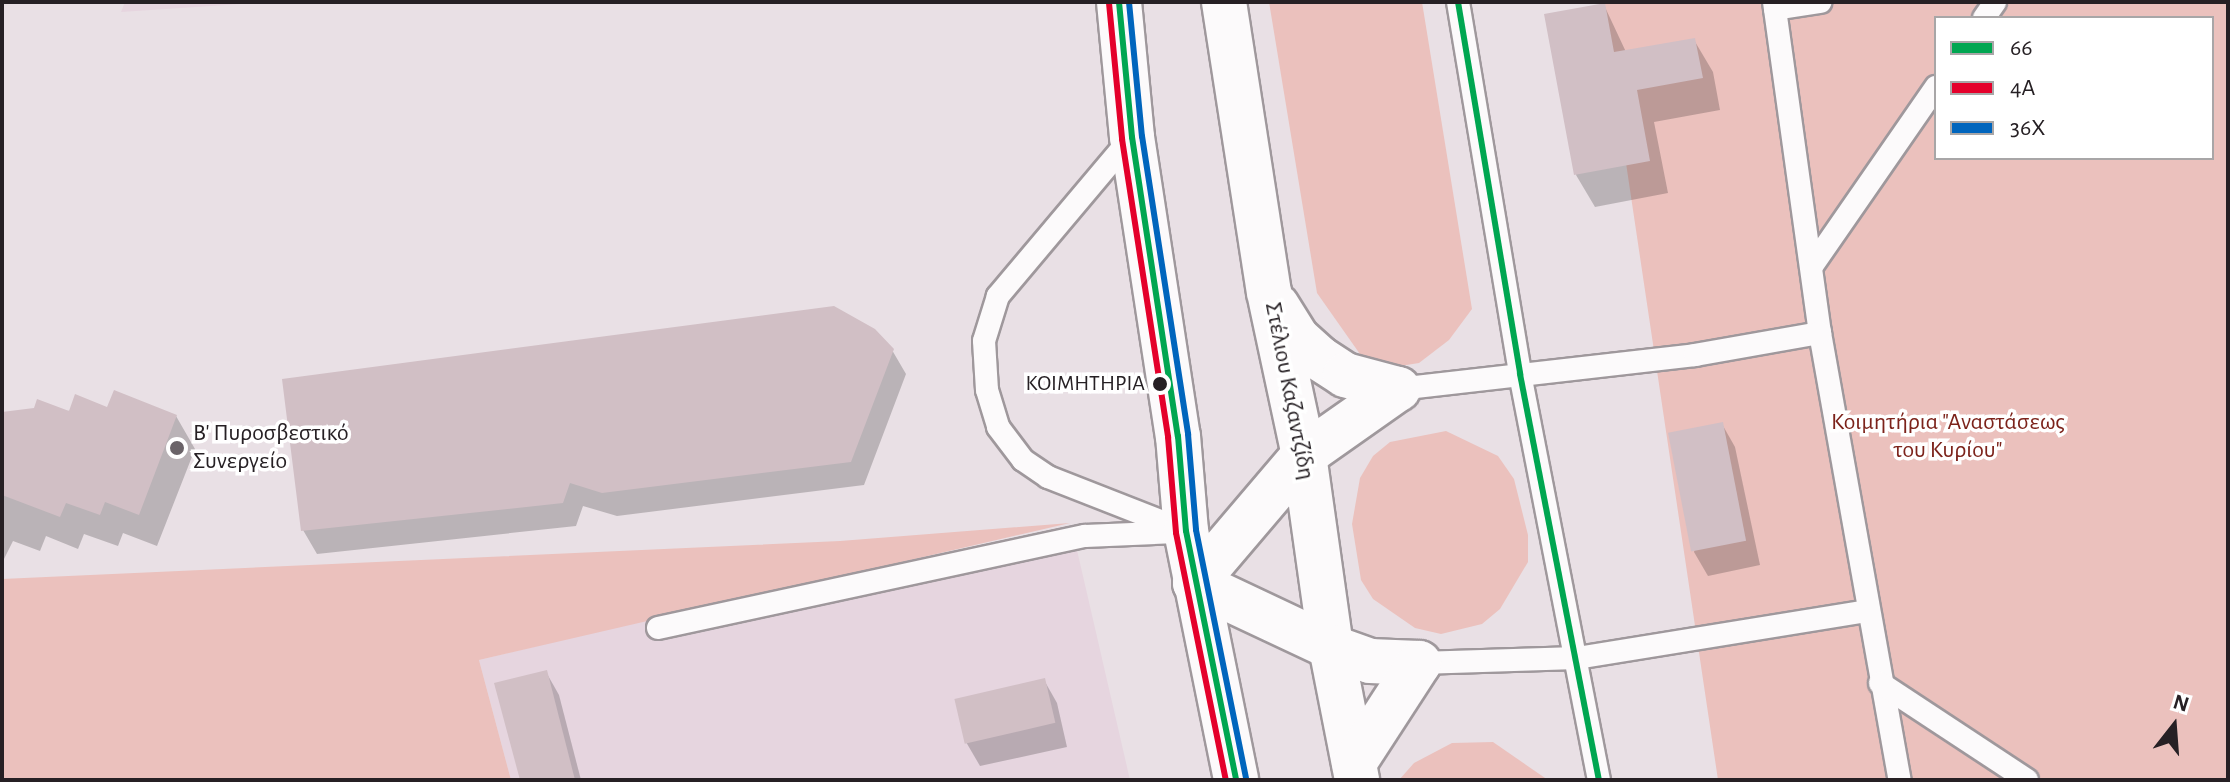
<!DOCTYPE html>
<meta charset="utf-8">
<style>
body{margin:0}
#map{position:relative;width:2230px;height:782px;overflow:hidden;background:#e9e0e5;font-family:"Alegreya Sans",sans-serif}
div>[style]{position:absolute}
.built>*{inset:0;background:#e6d5df}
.green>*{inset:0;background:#ebc1bd}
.shadow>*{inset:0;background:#0003}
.building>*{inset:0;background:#d1bfc5;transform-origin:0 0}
.roads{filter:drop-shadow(2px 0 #9f989c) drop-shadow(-2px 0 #9f989c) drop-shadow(0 2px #9f989c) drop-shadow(0 -2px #9f989c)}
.service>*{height:22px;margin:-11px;padding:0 11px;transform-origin:11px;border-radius:11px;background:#fcfafb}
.secondary>*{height:44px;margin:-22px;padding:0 22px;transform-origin:22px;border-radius:22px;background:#fcfafb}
.bus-1>*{height:6px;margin:-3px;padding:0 3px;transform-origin:3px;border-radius:3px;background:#00a651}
.bus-2>*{height:6px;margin:-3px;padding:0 3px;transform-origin:3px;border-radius:3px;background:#e4002b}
.bus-3>*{height:6px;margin:-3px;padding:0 3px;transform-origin:3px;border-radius:3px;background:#0065bd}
.dots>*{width:22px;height:22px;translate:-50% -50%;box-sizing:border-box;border:4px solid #fff;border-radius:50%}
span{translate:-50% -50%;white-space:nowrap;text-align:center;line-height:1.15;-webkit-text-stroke:7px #fff;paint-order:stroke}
.bus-label{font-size:22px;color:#262024}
.right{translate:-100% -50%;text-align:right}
.street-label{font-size:24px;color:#262024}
.park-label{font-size:24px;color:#7c231b}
.poi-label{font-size:24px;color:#262024}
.left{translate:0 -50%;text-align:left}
.frame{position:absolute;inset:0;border:4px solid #262024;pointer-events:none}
.legend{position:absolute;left:1934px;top:16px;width:280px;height:144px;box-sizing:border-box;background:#fff;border:2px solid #a8a6a7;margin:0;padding:10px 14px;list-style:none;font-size:24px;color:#262024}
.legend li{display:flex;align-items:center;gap:16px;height:40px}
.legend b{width:40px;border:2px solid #a8a6a7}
.north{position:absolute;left:2134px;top:686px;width:80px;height:80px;-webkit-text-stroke:6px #fff;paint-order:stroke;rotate:17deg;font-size:22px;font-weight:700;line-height:32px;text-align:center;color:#262024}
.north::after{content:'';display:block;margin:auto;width:28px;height:36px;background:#262024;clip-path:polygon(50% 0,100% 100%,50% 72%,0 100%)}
</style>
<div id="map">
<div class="built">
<div style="clip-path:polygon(125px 2px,272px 2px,121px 12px)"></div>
<div style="clip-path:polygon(1077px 550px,1130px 780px,511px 780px,479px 660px,656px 617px,660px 641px)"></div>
</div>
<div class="green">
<div style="clip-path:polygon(1269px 2px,1422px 2px,1472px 309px,1449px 340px,1419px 363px,1394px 367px,1362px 357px,1317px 293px)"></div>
<div style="clip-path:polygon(evenodd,1602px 2px,2228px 2px,2228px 780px,1718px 780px,1602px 2px,1936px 18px,2212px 18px,2212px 158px,1936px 158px,1936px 18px)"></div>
<div style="clip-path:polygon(1446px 431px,1498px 456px,1514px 479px,1528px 535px,1528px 562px,1500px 609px,1482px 624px,1441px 634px,1415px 628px,1373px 599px,1361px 580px,1352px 524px,1360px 478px,1373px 456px,1390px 442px)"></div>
<div style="clip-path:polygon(1070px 523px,479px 660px,511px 780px,2px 780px,2px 579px,840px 541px)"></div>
<div style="clip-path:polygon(1493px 742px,1548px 780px,1399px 780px,1414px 763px,1452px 743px)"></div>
</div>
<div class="shadow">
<div style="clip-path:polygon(1604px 5px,1626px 52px,1694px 40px,1713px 72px,1720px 110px,1654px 122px,1668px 193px,1595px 207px,1576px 175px)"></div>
<div style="clip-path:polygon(892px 350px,906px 374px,864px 485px,617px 516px,583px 506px,576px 526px,317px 554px,303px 530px)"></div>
<div style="clip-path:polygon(108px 409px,176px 416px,195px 449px,157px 546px,123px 533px,118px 546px,84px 534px,78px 549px,46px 536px,40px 551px,13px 541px,2px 563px,2px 414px)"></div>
<div style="clip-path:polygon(1722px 424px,1735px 447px,1760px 565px,1708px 576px,1694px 552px)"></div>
<div style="clip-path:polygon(546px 672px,559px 695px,581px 780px,522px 780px)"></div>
<div style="clip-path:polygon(1044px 680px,1057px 703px,1067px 747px,980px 766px,966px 742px)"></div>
</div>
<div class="building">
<div style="clip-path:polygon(1605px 3px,1614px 52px,1695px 38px,1703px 78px,1637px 90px,1650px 161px,1574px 175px,1544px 14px)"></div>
<div style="clip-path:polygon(834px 306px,875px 329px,894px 349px,851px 462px,602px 493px,570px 483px,563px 503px,301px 531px,282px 379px)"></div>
<div style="clip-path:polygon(114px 390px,177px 415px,139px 515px,105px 502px,100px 515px,66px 503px,60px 517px,2px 495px,2px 412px,34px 408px,37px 399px,69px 411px,75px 394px,107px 407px)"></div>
<div style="left:1723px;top:422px;width:121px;height:56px;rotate:79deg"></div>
<div style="clip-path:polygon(547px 670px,575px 780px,520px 780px,494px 683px)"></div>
<div style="left:1045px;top:678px;width:46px;height:93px;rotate:77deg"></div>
</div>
<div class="roads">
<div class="service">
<div style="left:1458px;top:2px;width:377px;rotate:80.5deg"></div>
<div style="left:1520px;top:374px;width:414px;rotate:79deg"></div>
<div style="left:1774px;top:2px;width:334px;rotate:82.1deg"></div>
<div style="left:1820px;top:333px;width:454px;rotate:79.9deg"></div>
<div style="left:1775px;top:9px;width:46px;rotate:-8.8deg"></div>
<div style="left:1984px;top:18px;width:19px;rotate:-55deg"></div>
<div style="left:1131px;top:138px;width:207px;rotate:130.1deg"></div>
<div style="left:998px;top:296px;width:47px;rotate:107.3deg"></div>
<div style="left:984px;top:341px;width:49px;rotate:86.5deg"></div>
<div style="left:987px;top:390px;width:39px;rotate:73deg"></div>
<div style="left:998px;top:427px;width:41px;rotate:52.9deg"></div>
<div style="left:1023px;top:460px;width:30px;rotate:34deg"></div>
<div style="left:1048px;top:477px;width:148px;rotate:21.4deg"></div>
<div style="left:1812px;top:266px;width:218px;rotate:-55.3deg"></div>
<div style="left:1398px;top:389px;width:299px;rotate:-6.5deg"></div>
<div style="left:1695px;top:355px;width:127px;rotate:-10deg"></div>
<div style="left:658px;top:628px;width:437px;rotate:-12.2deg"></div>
<div style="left:1085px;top:536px;width:91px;rotate:-2.5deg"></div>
<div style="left:1419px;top:663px;width:158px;rotate:-1.8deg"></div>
<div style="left:1577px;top:658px;width:294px;rotate:-9.2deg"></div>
<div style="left:1880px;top:683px;width:176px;rotate:33.4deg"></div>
</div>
<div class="secondary">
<div style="left:1119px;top:2px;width:136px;rotate:84.5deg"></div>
<div style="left:1132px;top:137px;width:303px;rotate:81.3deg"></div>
<div style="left:1178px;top:436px;width:95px;rotate:85.2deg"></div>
<div style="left:1186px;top:531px;width:254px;rotate:78.6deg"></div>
<div style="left:1224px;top:2px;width:293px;rotate:81.2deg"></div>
<div style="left:1269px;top:292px;width:167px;rotate:77.9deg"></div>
<div style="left:1304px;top:455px;width:194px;rotate:82deg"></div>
<div style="left:1331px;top:647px;width:136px;rotate:78.9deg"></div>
<div style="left:1277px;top:306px;width:36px;rotate:58deg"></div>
<div style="left:1296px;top:337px;width:31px;rotate:42deg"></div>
<div style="left:1319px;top:358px;width:31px;rotate:33deg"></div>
<div style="left:1345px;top:375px;width:55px;rotate:14.8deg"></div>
<div style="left:1195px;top:583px;width:150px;rotate:25.2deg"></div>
<div style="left:1331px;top:647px;width:41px;rotate:19.7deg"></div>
<div style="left:1370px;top:661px;width:49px;rotate:2.3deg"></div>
<div style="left:1419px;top:663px;width:119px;rotate:123deg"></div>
<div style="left:1195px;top:583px;width:168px;rotate:-49.6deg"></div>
<div style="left:1304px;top:455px;width:115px;rotate:-35.1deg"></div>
</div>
</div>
<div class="bus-1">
<div style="left:1119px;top:2px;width:136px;rotate:84.5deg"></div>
<div style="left:1132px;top:137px;width:303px;rotate:81.3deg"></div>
<div style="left:1178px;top:436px;width:95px;rotate:85.2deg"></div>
<div style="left:1186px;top:531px;width:254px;rotate:78.6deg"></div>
<div style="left:1458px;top:2px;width:377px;rotate:80.5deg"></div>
<div style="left:1520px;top:374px;width:414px;rotate:79deg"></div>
</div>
<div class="bus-2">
<div style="left:1109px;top:3px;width:137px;rotate:84.5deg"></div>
<div style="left:1122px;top:139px;width:302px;rotate:81.2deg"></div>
<div style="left:1168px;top:437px;width:96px;rotate:85.2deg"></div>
<div style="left:1176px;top:533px;width:252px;rotate:78.6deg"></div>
</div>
<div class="bus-3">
<div style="left:1129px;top:2px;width:135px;rotate:84.5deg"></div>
<div style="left:1142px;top:136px;width:302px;rotate:81.2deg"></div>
<div style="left:1188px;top:434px;width:96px;rotate:85.2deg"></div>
<div style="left:1196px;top:530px;width:253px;rotate:78.6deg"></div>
</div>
<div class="dots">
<div style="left:1160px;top:384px;background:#262024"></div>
<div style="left:177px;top:448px;background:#6a6368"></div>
</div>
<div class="bus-label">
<span class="right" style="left:1145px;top:384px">ΚΟΙΜΗΤΗΡΙΑ</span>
</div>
<div class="street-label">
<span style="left:1289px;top:391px;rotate:79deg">Στέλιου Καζαντζίδη</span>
</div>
<div class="park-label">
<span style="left:1948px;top:437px">Κοιμητήρια "Αναστάσεως<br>του Κυρίου"</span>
</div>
<div class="poi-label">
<span class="left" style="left:193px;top:448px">Β' Πυροσβεστικό<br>Συνεργείο</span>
</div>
<div class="frame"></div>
<ul class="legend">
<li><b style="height:10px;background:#00a651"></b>66</li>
<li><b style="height:10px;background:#e4002b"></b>4Α</li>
<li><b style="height:10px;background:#0065bd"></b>36Χ</li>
</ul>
<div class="north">N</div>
</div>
